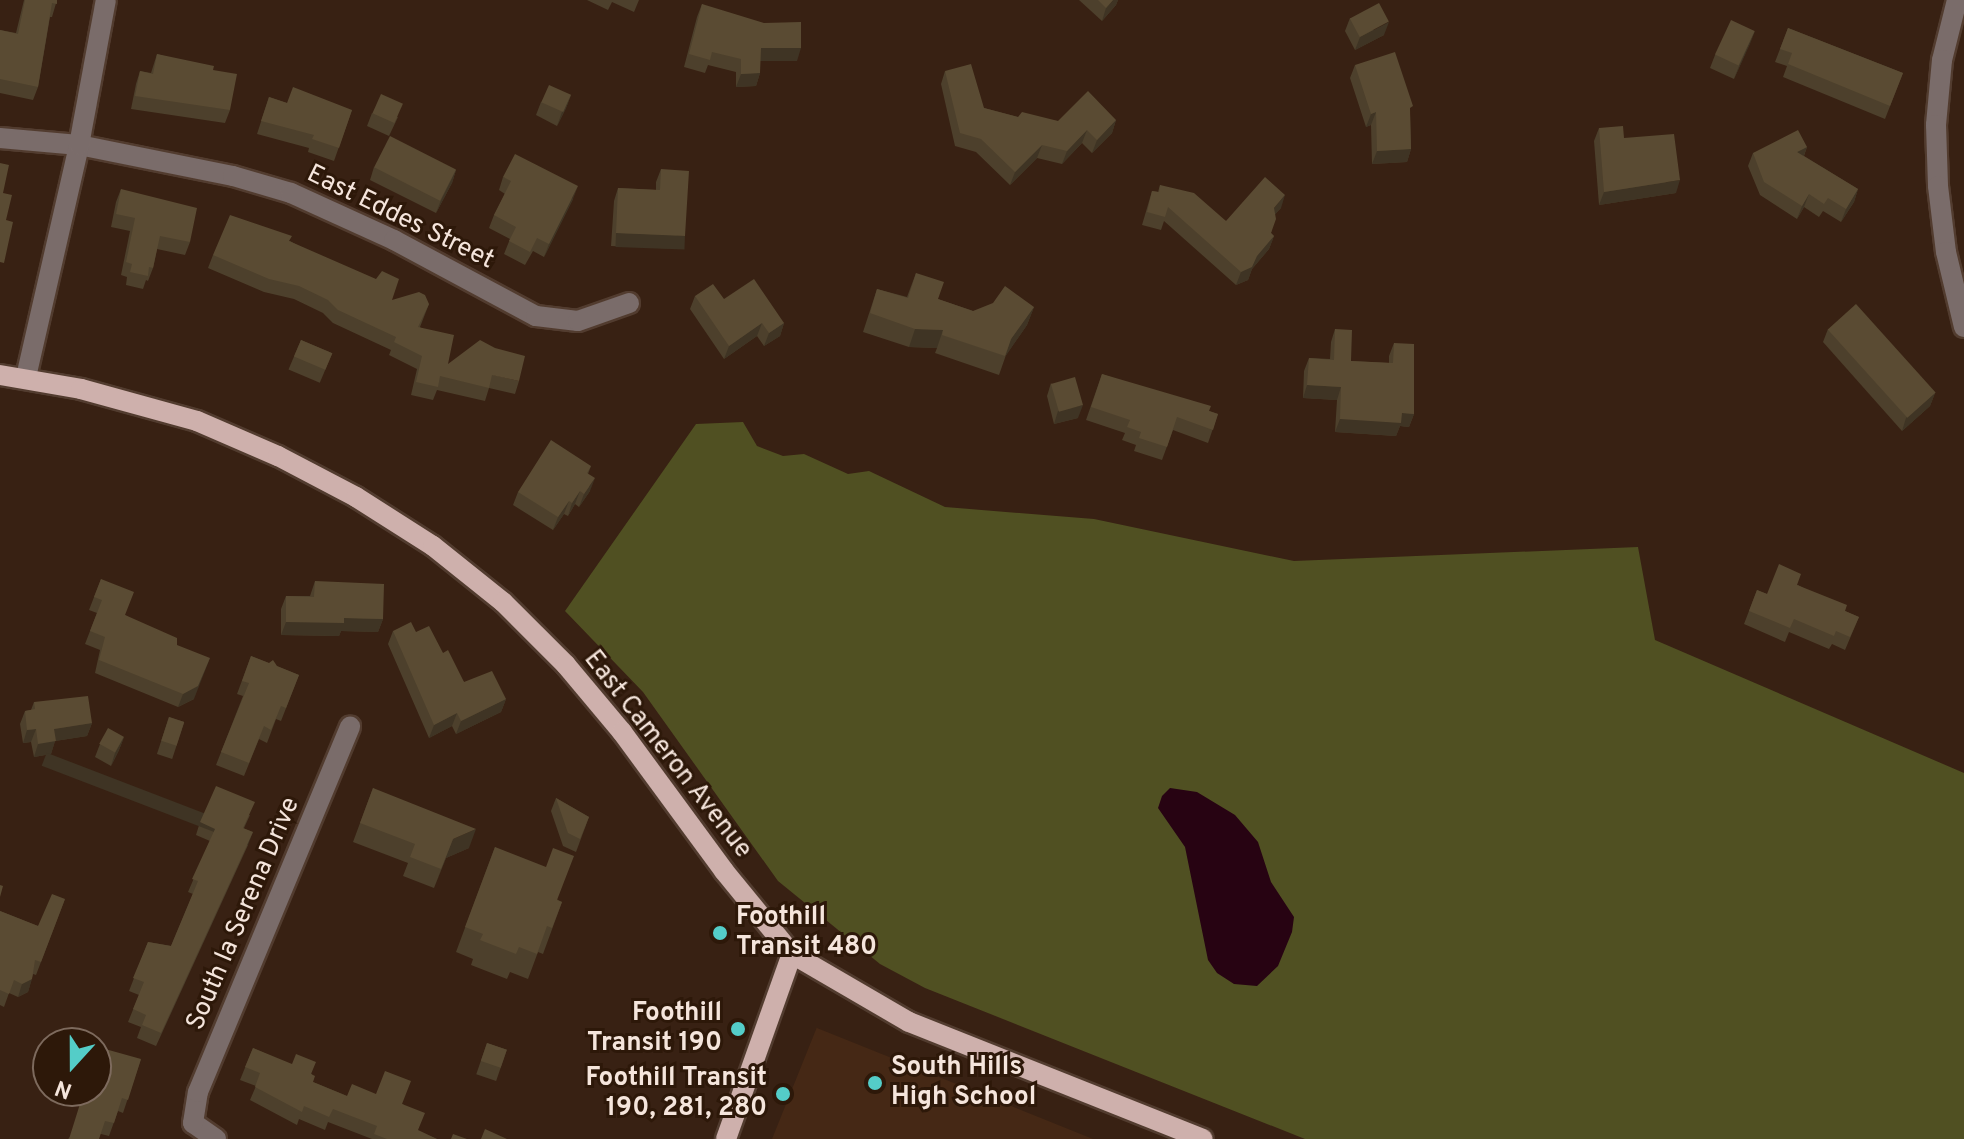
<!DOCTYPE html>
<style>
body{margin:0}
#map{position:relative;width:1964px;height:1139px;overflow:hidden;background:#382113;font-family:Overpass,sans-serif}
div>[style]{position:absolute}
.built>*{inset:0;background:#452815}
.green>*{inset:0;background:#505022}
.water>*{inset:0;background:#270312}
.roads{filter:drop-shadow(2px 0 #523c2f) drop-shadow(-2px 0 #523c2f) drop-shadow(0 2px #523c2f) drop-shadow(0 -2px #523c2f)}
.minor>*{height:20px;margin:-10px;padding:0 10px;transform-origin:10px;border-radius:10px;background:#7a6c6a}
.major>*{height:20px;margin:-10px;padding:0 10px;transform-origin:10px;border-radius:10px;background:#ceb0ac}
.wall>*{inset:0;background:#4d402c;transform-origin:0 0}
.shaded-wall>*{inset:0;background:#3f3424;transform-origin:0 0}
.building>*{inset:0;background:#5a4b33;transform-origin:0 0}
.dots>*{width:22px;height:22px;translate:-50% -50%;box-sizing:border-box;border:4px solid #2d1809;border-radius:50%}
span{translate:-50% -50%;white-space:nowrap;text-align:center;line-height:1.15;-webkit-text-stroke:6px #2d1809;paint-order:stroke}
.street-label{font-size:26px;color:#f5e5dc}
.poi-label{font-size:26px;color:#f5e5dc;font-weight:700}
.left{translate:0 -50%;text-align:left}
.right{translate:-100% -50%;text-align:right}
.north{position:absolute;left:32px;top:1027px;width:80px;height:80px;box-sizing:border-box;background:#2d1809;border:2px solid #7d6a5d;border-radius:50%;rotate:201deg;font-size:22px;font-weight:700;line-height:32px;text-align:center;color:#f5e5dc}
.north::after{content:'';display:block;margin:auto;width:28px;height:36px;background:#54cdc8;clip-path:polygon(50% 0,100% 100%,50% 72%,0 100%)}
</style>
<div id="map">
<div class="built">
<div style="clip-path:polygon(817px 1027px,817px 1028px,1093px 1139px,772px 1139px)"></div>
</div>
<div class="green">
<div style="clip-path:polygon(743px 422px,757px 446px,783px 456px,804px 454px,848px 474px,869px 471px,945px 507px,1094px 519px,1294px 561px,1638px 547px,1655px 640px,1964px 773px,1964px 1139px,1305px 1139px,925px 988px,880px 964px,778px 881px,643px 692px,565px 611px,696px 424px)"></div>
</div>
<div class="water">
<div style="clip-path:polygon(1170px 788px,1197px 792px,1235px 815px,1258px 842px,1271px 882px,1294px 917px,1292px 932px,1278px 966px,1257px 986px,1234px 984px,1217px 973px,1208px 960px,1185px 847px,1158px 808px,1162px 796px)"></div>
</div>
<div class="roads">
<div class="minor">
<div style="left:1957px;top:0;width:62px;rotate:104deg"></div>
<div style="left:1942px;top:60px;width:65px;rotate:95.3deg"></div>
<div style="left:1936px;top:125px;width:61px;rotate:88.1deg"></div>
<div style="left:1938px;top:186px;width:66px;rotate:83.1deg"></div>
<div style="left:1946px;top:252px;width:77px;rotate:76.5deg"></div>
<div style="left:0;top:138px;width:79px;rotate:5.1deg"></div>
<div style="left:79px;top:145px;width:157px;rotate:11.4deg"></div>
<div style="left:233px;top:176px;width:60px;rotate:16.3deg"></div>
<div style="left:291px;top:193px;width:113px;rotate:24.5deg"></div>
<div style="left:394px;top:240px;width:161px;rotate:28.2deg"></div>
<div style="left:536px;top:316px;width:42px;rotate:6.8deg"></div>
<div style="left:578px;top:321px;width:54px;rotate:-19.4deg"></div>
<div style="left:26px;top:377px;width:238px;rotate:-77.1deg"></div>
<div style="left:79px;top:145px;width:147px;rotate:-79.5deg"></div>
<div style="left:216px;top:1139px;width:28px;rotate:-145deg"></div>
<div style="left:193px;top:1123px;width:31px;rotate:-81deg"></div>
<div style="left:198px;top:1092px;width:396px;rotate:-67.4deg"></div>
</div>
<div class="major">
<div style="left:0;top:375px;width:82px;rotate:9.8deg"></div>
<div style="left:81px;top:389px;width:120px;rotate:15.4deg"></div>
<div style="left:197px;top:421px;width:88px;rotate:23.4deg"></div>
<div style="left:278px;top:456px;width:88px;rotate:27.7deg"></div>
<div style="left:356px;top:497px;width:91px;rotate:32.5deg"></div>
<div style="left:433px;top:546px;width:90px;rotate:38.7deg"></div>
<div style="left:503px;top:602px;width:89px;rotate:45deg"></div>
<div style="left:566px;top:665px;width:87px;rotate:50.1deg"></div>
<div style="left:622px;top:732px;width:172px;rotate:53.7deg"></div>
<div style="left:724px;top:871px;width:107px;rotate:50.7deg"></div>
<div style="left:792px;top:954px;width:135px;rotate:30.2deg"></div>
<div style="left:909px;top:1022px;width:316px;rotate:21.7deg"></div>
<div style="left:726px;top:1139px;width:196px;rotate:-70.4deg"></div>
</div>
</div>
<div class="wall">
<div style="clip-path:polygon(24px 0,57px 0,52px 17px,50px 17px,38px 87px,33px 100px,0 93px,0 30px,16px 33px)"></div>
<div style="clip-path:polygon(587px 0,639px 0,634px 12px,612px 2px,608px 10px)"></div>
<div style="clip-path:polygon(1079px 0,1118px 0,1116px 5px,1102px 21px)"></div>
<div style="clip-path:polygon(702px 4px,797px 61px,760px 61px,760px 73px,756px 86px,736px 87px,736px 72px,708px 65px,705px 73px,684px 67px,697px 17px)"></div>
<div style="clip-path:polygon(1350px 18px,1384px 35px,1355px 50px,1345px 31px)"></div>
<div style="clip-path:polygon(1788px 28px,1903px 73px,1885px 119px,1783px 77px,1787px 66px,1775px 62px)"></div>
<div style="clip-path:polygon(1755px 31px,1734px 79px,1710px 68px,1715px 55px)"></div>
<div style="clip-path:polygon(157px 54px,213px 70px,230px 110px,225px 123px,131px 109px,136px 84px,140px 71px,151px 73px)"></div>
<div style="clip-path:polygon(1355px 65px,1410px 114px,1411px 149px,1407px 162px,1372px 164px,1371px 125px,1366px 127px,1350px 78px)"></div>
<div style="clip-path:polygon(945px 71px,984px 108px,1018px 117px,1058px 121px,1116px 120px,1112px 133px,1092px 153px,1082px 143px,1062px 164px,1037px 158px,1010px 185px,976px 152px,955px 146px,941px 84px)"></div>
<div style="clip-path:polygon(571px 95px,566px 108px,557px 126px,536px 115px,541px 102px)"></div>
<div style="clip-path:polygon(269px 97px,287px 103px,352px 110px,334px 161px,308px 152px,309px 148px,257px 134px)"></div>
<div style="clip-path:polygon(372px 113px,398px 117px,389px 136px,367px 126px)"></div>
<div style="clip-path:polygon(1599px 128px,1624px 138px,1676px 193px,1599px 205px,1594px 141px)"></div>
<div style="clip-path:polygon(1807px 147px,1804px 156px,1858px 189px,1854px 202px,1841px 222px,1823px 211px,1819px 217px,1804px 207px,1797px 219px,1760px 195px,1748px 166px,1753px 153px)"></div>
<div style="clip-path:polygon(374px 167px,456px 170px,452px 183px,436px 213px,370px 180px)"></div>
<div style="clip-path:polygon(661px 169px,680px 249px,611px 246px,614px 201px,618px 188px,656px 190px,656px 182px)"></div>
<div style="clip-path:polygon(503px 177px,573px 199px,544px 257px,533px 251px,525px 265px,504px 254px,510px 239px,489px 228px,494px 215px,505px 194px,499px 190px)"></div>
<div style="clip-path:polygon(1160px 185px,1226px 221px,1281px 208px,1275px 214px,1271px 233px,1274px 236px,1269px 249px,1252px 269px,1248px 280px,1236px 285px,1164px 221px,1161px 230px,1142px 225px,1152px 191px,1158px 192px)"></div>
<div style="clip-path:polygon(121px 189px,190px 242px,185px 255px,157px 249px,153px 268px,148px 281px,146px 280px,143px 289px,126px 285px,127px 277px,121px 275px,130px 231px,111px 227px,116px 202px)"></div>
<div style="clip-path:polygon(290px 241px,392px 300px,429px 304px,420px 327px,448px 364px,519px 381px,515px 394px,489px 388px,485px 401px,437px 390px,433px 400px,411px 395px,417px 369px,389px 355px,391px 350px,333px 323px,323px 313px,294px 299px,264px 292px,208px 268px,213px 255px)"></div>
<div style="clip-path:polygon(916px 273px,938px 299px,973px 311px,1034px 307px,1027px 325px,1006px 355px,999px 375px,935px 353px,937px 348px,909px 347px,863px 332px,877px 289px,907px 297px)"></div>
<div style="clip-path:polygon(695px 296px,724px 299px,784px 323px,780px 336px,764px 346px,757px 336px,724px 359px,690px 309px)"></div>
<div style="clip-path:polygon(1335px 329px,1351px 361px,1389px 363px,1389px 356px,1394px 343px,1414px 414px,1409px 427px,1400px 426px,1396px 436px,1335px 432px,1337px 400px,1303px 398px,1304px 371px,1309px 358px,1330px 359px,1331px 342px)"></div>
<div style="clip-path:polygon(1828px 329px,1935px 393px,1930px 406px,1902px 431px,1823px 342px)"></div>
<div style="left:301px;top:340px;width:34px;height:32px;rotate:23deg"></div>
<div style="clip-path:polygon(1102px 374px,1218px 414px,1208px 443px,1173px 430px,1162px 460px,1134px 451px,1136px 445px,1122px 440px,1125px 433px,1086px 420px)"></div>
<div style="clip-path:polygon(1051px 383px,1078px 418px,1054px 424px,1047px 396px)"></div>
<div style="clip-path:polygon(591px 466px,588px 474px,590px 491px,579px 507px,575px 504px,568px 516px,564px 514px,553px 530px,513px 505px,518px 492px)"></div>
<div style="clip-path:polygon(101px 579px,125px 615px,177px 645px,194px 699px,178px 707px,95px 673px,100px 650px,85px 644px,97px 613px,89px 610px)"></div>
<div style="clip-path:polygon(315px 581px,383px 619px,378px 632px,341px 631px,339px 636px,281px 635px,281px 609px,286px 596px,310px 596px)"></div>
<div style="clip-path:polygon(1798px 585px,1845px 611px,1859px 617px,1845px 650px,1832px 644px,1829px 649px,1789px 632px,1785px 642px,1744px 624px,1757px 590px,1767px 594px)"></div>
<div style="clip-path:polygon(393px 631px,416px 632px,443px 653px,464px 682px,506px 699px,501px 712px,456px 734px,452px 726px,429px 738px,388px 644px)"></div>
<div style="clip-path:polygon(251px 656px,299px 675px,281px 721px,276px 719px,267px 743px,259px 739px,244px 776px,216px 765px,243px 696px,237px 694px)"></div>
<div style="clip-path:polygon(34px 702px,92px 723px,87px 736px,55px 741px,51px 754px,34px 757px,31px 742px,23px 743px,20px 724px,25px 711px,31px 710px)"></div>
<div style="left:169px;top:717px;width:16px;height:39px;rotate:18deg"></div>
<div style="clip-path:polygon(124px 737px,119px 750px,111px 766px,95px 757px,100px 744px)"></div>
<div style="clip-path:polygon(373px 788px,469px 848px,446px 858px,434px 888px,403px 876px,408px 863px,353px 842px)"></div>
<div style="clip-path:polygon(556px 798px,589px 817px,576px 852px,563px 846px,551px 811px)"></div>
<div style="clip-path:polygon(250px 815px,244px 828px,248px 845px,156px 1046px,137px 1038px,141px 1027px,128px 1022px,139px 995px,129px 991px,148px 942px,171px 946px,193px 894px,188px 892px,210px 841px,196px 835px,200px 822px)"></div>
<div style="clip-path:polygon(495px 847px,558px 900px,562px 902px,543px 954px,538px 952px,528px 979px,510px 972px,507px 979px,471px 965px,473px 959px,456px 952px)"></div>
<div style="clip-path:polygon(65px 899px,36px 975px,33px 974px,28px 992px,18px 997px,9px 993px,4px 1007px,0 1005px,0 911px,38px 926px)"></div>
<div style="left:487px;top:1043px;width:21px;height:33px;rotate:19deg"></div>
<div style="clip-path:polygon(253px 1048px,312px 1074px,313px 1082px,347px 1096px,403px 1104px,418px 1131px,437px 1139px,372px 1139px,328px 1122px,325px 1130px,299px 1119px,297px 1125px,250px 1100px,256px 1086px,240px 1080px)"></div>
<div style="clip-path:polygon(141px 1059px,123px 1113px,118px 1111px,109px 1136px,101px 1134px,68px 1139px)"></div>
</div>
<div class="shaded-wall">
<div style="clip-path:polygon(1113px 0,1118px 0,1116px 5px,1102px 21px,1106px 8px)"></div>
<div style="clip-path:polygon(1389px 22px,1384px 35px,1355px 50px,1360px 37px)"></div>
<div style="clip-path:polygon(1755px 31px,1750px 44px,1734px 79px,1739px 66px)"></div>
<div style="clip-path:polygon(761px 48px,801px 48px,797px 61px,756px 61px)"></div>
<div style="clip-path:polygon(760px 73px,756px 86px,736px 87px,741px 74px)"></div>
<div style="clip-path:polygon(571px 95px,566px 108px,557px 126px,562px 112px)"></div>
<div style="clip-path:polygon(1376px 112px,1371px 125px,1366px 127px,1371px 114px)"></div>
<div style="clip-path:polygon(1116px 120px,1112px 133px,1092px 153px,1097px 140px)"></div>
<div style="clip-path:polygon(1087px 130px,1082px 143px,1062px 164px,1067px 151px)"></div>
<div style="clip-path:polygon(1042px 145px,1037px 158px,1010px 185px,1015px 172px)"></div>
<div style="clip-path:polygon(1807px 147px,1802px 160px,1797px 152px)"></div>
<div style="clip-path:polygon(1411px 149px,1407px 162px,1372px 164px,1377px 151px)"></div>
<div style="clip-path:polygon(456px 170px,452px 183px,436px 213px,441px 200px)"></div>
<div style="clip-path:polygon(1680px 180px,1676px 193px,1599px 205px,1604px 192px)"></div>
<div style="clip-path:polygon(578px 186px,573px 199px,544px 257px,549px 244px)"></div>
<div style="clip-path:polygon(1858px 189px,1854px 202px,1841px 222px,1846px 209px)"></div>
<div style="clip-path:polygon(1809px 194px,1804px 207px,1797px 219px,1802px 206px)"></div>
<div style="clip-path:polygon(1285px 195px,1281px 208px,1269px 221px,1274px 208px)"></div>
<div style="left:616px;top:233px;width:69px;height:14px;rotate:2deg"></div>
<div style="clip-path:polygon(1274px 236px,1269px 249px,1252px 269px,1248px 280px,1236px 285px,1241px 272px)"></div>
<div style="clip-path:polygon(1034px 307px,1027px 325px,1005px 357px,1011px 339px)"></div>
<div style="clip-path:polygon(762px 323px,757px 336px,724px 359px,729px 346px)"></div>
<div style="clip-path:polygon(784px 323px,780px 336px,764px 346px,769px 333px)"></div>
<div style="clip-path:polygon(915px 329px,943px 330px,937px 348px,909px 347px)"></div>
<div style="clip-path:polygon(1307px 385px,1341px 387px,1337px 400px,1303px 398px)"></div>
<div style="clip-path:polygon(1935px 393px,1930px 406px,1902px 431px,1906px 418px)"></div>
<div style="clip-path:polygon(1083px 405px,1078px 418px,1054px 424px,1058px 411px)"></div>
<div style="clip-path:polygon(1402px 413px,1414px 414px,1409px 427px,1400px 426px,1396px 436px,1335px 432px,1340px 419px)"></div>
<div style="clip-path:polygon(595px 478px,590px 491px,579px 507px,584px 494px)"></div>
<div style="clip-path:polygon(580px 491px,575px 504px,568px 516px,572px 503px)"></div>
<div style="clip-path:polygon(569px 501px,564px 514px,553px 530px,558px 517px)"></div>
<div style="clip-path:polygon(344px 618px,383px 619px,378px 632px,341px 631px,339px 636px,281px 635px,286px 622px)"></div>
<div style="clip-path:polygon(210px 658px,194px 699px,178px 707px,183px 694px)"></div>
<div style="clip-path:polygon(506px 699px,501px 712px,456px 734px,461px 721px)"></div>
<div style="clip-path:polygon(457px 713px,452px 726px,429px 738px,434px 725px)"></div>
<div style="clip-path:polygon(92px 723px,87px 736px,55px 741px,51px 754px,34px 757px,38px 744px,54px 729px)"></div>
<div style="clip-path:polygon(36px 729px,31px 742px,23px 743px,27px 730px)"></div>
<div style="clip-path:polygon(124px 737px,119px 750px,111px 766px,115px 753px)"></div>
<div style="clip-path:polygon(476px 829px,469px 848px,446px 858px,434px 888px,453px 839px)"></div>
<div style="left:253px;top:832px;width:14px;height:221px;rotate:111deg"></div>
<div style="clip-path:polygon(32px 979px,28px 992px,18px 997px,22px 984px)"></div>
</div>
<div class="building">
<div style="clip-path:polygon(25px 0,57px 0,57px 4px,52px 3px,38px 87px,0 79px,0 30px,18px 34px)"></div>
<div style="clip-path:polygon(1098px 0,1113px 0,1106px 8px)"></div>
<div style="left:1379px;top:3px;width:21px;height:33px;rotate:62deg"></div>
<div style="clip-path:polygon(702px 4px,764px 23px,801px 22px,801px 48px,761px 48px,760px 73px,741px 74px,741px 59px,712px 52px,710px 60px,689px 54px)"></div>
<div style="left:1731px;top:20px;width:26px;height:38px;rotate:25deg"></div>
<div style="clip-path:polygon(1788px 28px,1903px 73px,1890px 106px,1788px 64px,1792px 53px,1780px 49px)"></div>
<div style="clip-path:polygon(1395px 52px,1413px 106px,1410px 108px,1411px 149px,1377px 151px,1376px 112px,1371px 114px,1355px 65px)"></div>
<div style="clip-path:polygon(157px 54px,214px 66px,213px 70px,237px 74px,230px 110px,135px 96px,140px 71px,153px 74px)"></div>
<div style="clip-path:polygon(971px 64px,984px 108px,1018px 117px,1022px 112px,1058px 121px,1088px 91px,1116px 120px,1097px 140px,1087px 130px,1067px 151px,1042px 145px,1015px 172px,981px 139px,960px 133px,945px 71px)"></div>
<div style="left:549px;top:85px;width:24px;height:19px;rotate:24deg"></div>
<div style="clip-path:polygon(293px 87px,352px 110px,339px 148px,312px 139px,314px 135px,261px 121px,269px 97px,287px 103px)"></div>
<div style="left:381px;top:94px;width:24px;height:21px;rotate:24deg"></div>
<div style="clip-path:polygon(1623px 126px,1624px 138px,1674px 134px,1680px 180px,1604px 192px,1599px 128px)"></div>
<div style="clip-path:polygon(1798px 130px,1807px 147px,1797px 152px,1858px 189px,1846px 209px,1828px 198px,1824px 204px,1809px 194px,1802px 206px,1764px 182px,1753px 153px)"></div>
<div style="left:390px;top:136px;width:74px;height:35px;rotate:27deg"></div>
<div style="clip-path:polygon(515px 154px,578px 186px,549px 244px,537px 238px,530px 252px,509px 241px,516px 227px,494px 215px,511px 181px,503px 177px)"></div>
<div style="clip-path:polygon(0 163px,9px 165px,3px 193px,12px 195px,6px 220px,13px 222px,4px 263px,0 262px)"></div>
<div style="clip-path:polygon(661px 169px,689px 171px,685px 236px,616px 233px,618px 188px,660px 190px)"></div>
<div style="clip-path:polygon(1265px 177px,1285px 195px,1274px 208px,1276px 219px,1271px 233px,1274px 236px,1257px 256px,1252px 267px,1241px 272px,1168px 207px,1165px 217px,1147px 212px,1152px 191px,1159px 192px,1160px 185px,1194px 193px,1226px 221px)"></div>
<div style="clip-path:polygon(121px 189px,197px 208px,190px 242px,160px 236px,153px 268px,149px 267px,148px 276px,130px 272px,132px 264px,126px 262px,135px 218px,116px 214px)"></div>
<div style="clip-path:polygon(230px 215px,292px 236px,289px 241px,376px 279px,382px 271px,399px 279px,392px 300px,419px 292px,425px 295px,429px 304px,418px 327px,454px 335px,448px 364px,480px 340px,495px 348px,525px 356px,519px 381px,492px 375px,489px 388px,440px 376px,438px 387px,416px 382px,422px 356px,394px 342px,396px 337px,338px 310px,328px 300px,299px 286px,269px 279px,213px 255px)"></div>
<div style="clip-path:polygon(916px 273px,944px 282px,938px 299px,973px 311px,993px 303px,1005px 286px,1034px 307px,1011px 339px,1005px 356px,942px 335px,943px 330px,915px 329px,870px 313px,877px 289px,908px 298px)"></div>
<div style="clip-path:polygon(754px 279px,784px 323px,769px 333px,762px 323px,729px 346px,695px 296px,713px 284px,724px 299px)"></div>
<div style="left:1856px;top:304px;width:119px;height:38px;rotate:48deg"></div>
<div style="clip-path:polygon(1335px 329px,1352px 330px,1351px 361px,1393px 363px,1394px 343px,1414px 344px,1414px 414px,1402px 413px,1401px 423px,1340px 419px,1341px 387px,1307px 385px,1309px 358px,1334px 360px)"></div>
<div style="left:301px;top:340px;width:34px;height:18px;rotate:23deg"></div>
<div style="clip-path:polygon(1102px 374px,1211px 406px,1209px 411px,1218px 414px,1213px 430px,1177px 417px,1167px 447px,1139px 438px,1141px 432px,1127px 427px,1130px 420px,1091px 407px)"></div>
<div style="left:1075px;top:377px;width:29px;height:25px;rotate:74deg"></div>
<div style="clip-path:polygon(551px 440px,591px 466px,587px 473px,595px 478px,584px 494px,580px 491px,572px 503px,569px 501px,558px 517px,518px 492px)"></div>
<div style="clip-path:polygon(1779px 564px,1801px 574px,1797px 585px,1847px 605px,1845px 611px,1859px 617px,1850px 637px,1836px 631px,1834px 636px,1794px 619px,1790px 628px,1749px 611px,1757px 590px,1767px 594px)"></div>
<div style="clip-path:polygon(101px 579px,134px 592px,125px 615px,177px 638px,177px 645px,210px 658px,198px 686px,183px 694px,99px 660px,105px 637px,90px 631px,102px 600px,94px 597px)"></div>
<div style="clip-path:polygon(315px 581px,384px 584px,383px 619px,344px 618px,344px 623px,286px 622px,286px 596px,314px 597px)"></div>
<div style="clip-path:polygon(411px 622px,416px 632px,429px 626px,443px 653px,448px 650px,464px 682px,492px 671px,506px 699px,461px 721px,457px 713px,434px 725px,393px 631px)"></div>
<div style="clip-path:polygon(251px 656px,269px 663px,273px 660px,277px 666px,299px 675px,286px 708px,281px 706px,271px 730px,264px 726px,249px 763px,221px 752px,249px 683px,242px 681px)"></div>
<div style="clip-path:polygon(88px 696px,92px 723px,54px 729px,56px 741px,38px 744px,36px 729px,27px 730px,25px 711px,35px 709px,34px 702px)"></div>
<div style="left:169px;top:717px;width:16px;height:25px;rotate:18deg"></div>
<div style="left:108px;top:728px;width:18px;height:18px;rotate:29deg"></div>
<div style="clip-path:polygon(216px 786px,255px 802px,243px 828px,253px 832px,161px 1033px,142px 1025px,146px 1015px,133px 1009px,144px 982px,133px 978px,148px 942px,171px 946px,198px 881px,192px 879px,215px 829px,200px 822px)"></div>
<div style="clip-path:polygon(373px 788px,476px 829px,453px 839px,441px 869px,410px 857px,415px 844px,360px 823px)"></div>
<div style="clip-path:polygon(556px 798px,589px 817px,580px 839px,568px 833px)"></div>
<div style="clip-path:polygon(495px 847px,546px 867px,553px 848px,574px 856px,557px 900px,562px 902px,552px 928px,547px 926px,537px 954px,519px 947px,516px 954px,480px 940px,483px 934px,465px 927px)"></div>
<div style="clip-path:polygon(0 885px,3px 886px,0 897px)"></div>
<div style="clip-path:polygon(52px 894px,65px 899px,41px 962px,35px 960px,32px 979px,22px 984px,14px 980px,9px 994px,0 990px,0 911px,38px 926px)"></div>
<div style="left:487px;top:1043px;width:21px;height:19px;rotate:19deg"></div>
<div style="clip-path:polygon(98px 1047px,141px 1059px,128px 1100px,122px 1098px,114px 1123px,105px 1121px,99px 1139px,69px 1139px,84px 1091px,96px 1091px,96px 1055px)"></div>
<div style="clip-path:polygon(253px 1048px,292px 1064px,296px 1054px,316px 1062px,311px 1074px,315px 1076px,313px 1082px,347px 1096px,352px 1084px,376px 1094px,385px 1071px,411px 1081px,402px 1104px,425px 1113px,418px 1130px,437px 1139px,387px 1139px,374px 1134px,377px 1126px,333px 1109px,329px 1117px,304px 1106px,302px 1112px,255px 1087px,260px 1073px,245px 1067px)"></div>
<div style="clip-path:polygon(485px 1129px,507px 1139px,481px 1139px)"></div>
<div style="clip-path:polygon(453px 1134px,467px 1139px,451px 1139px)"></div>
</div>
<div class="dots">
<div style="left:720px;top:933px;background:#54cdc8"></div>
<div style="left:738px;top:1029px;background:#54cdc8"></div>
<div style="left:875px;top:1083px;background:#54cdc8"></div>
<div style="left:783px;top:1094px;background:#54cdc8"></div>
</div>
<div class="street-label">
<span style="left:400px;top:218px;rotate:26deg">East Eddes Street</span>
<span style="left:667px;top:755px;rotate:52deg">East Cameron Avenue</span>
<span style="left:244px;top:914px;rotate:-67deg">South la Serena Drive</span>
</div>
<div class="poi-label">
<span class="left" style="left:736px;top:933px">Foothill<br>Transit 480</span>
<span class="right" style="left:722px;top:1029px">Foothill<br>Transit 190</span>
<span class="left" style="left:891px;top:1083px">South Hills<br>High School</span>
<span class="right" style="left:767px;top:1094px">Foothill Transit<br>190, 281, 280</span>
</div>
<div class="north">N</div>
</div>
